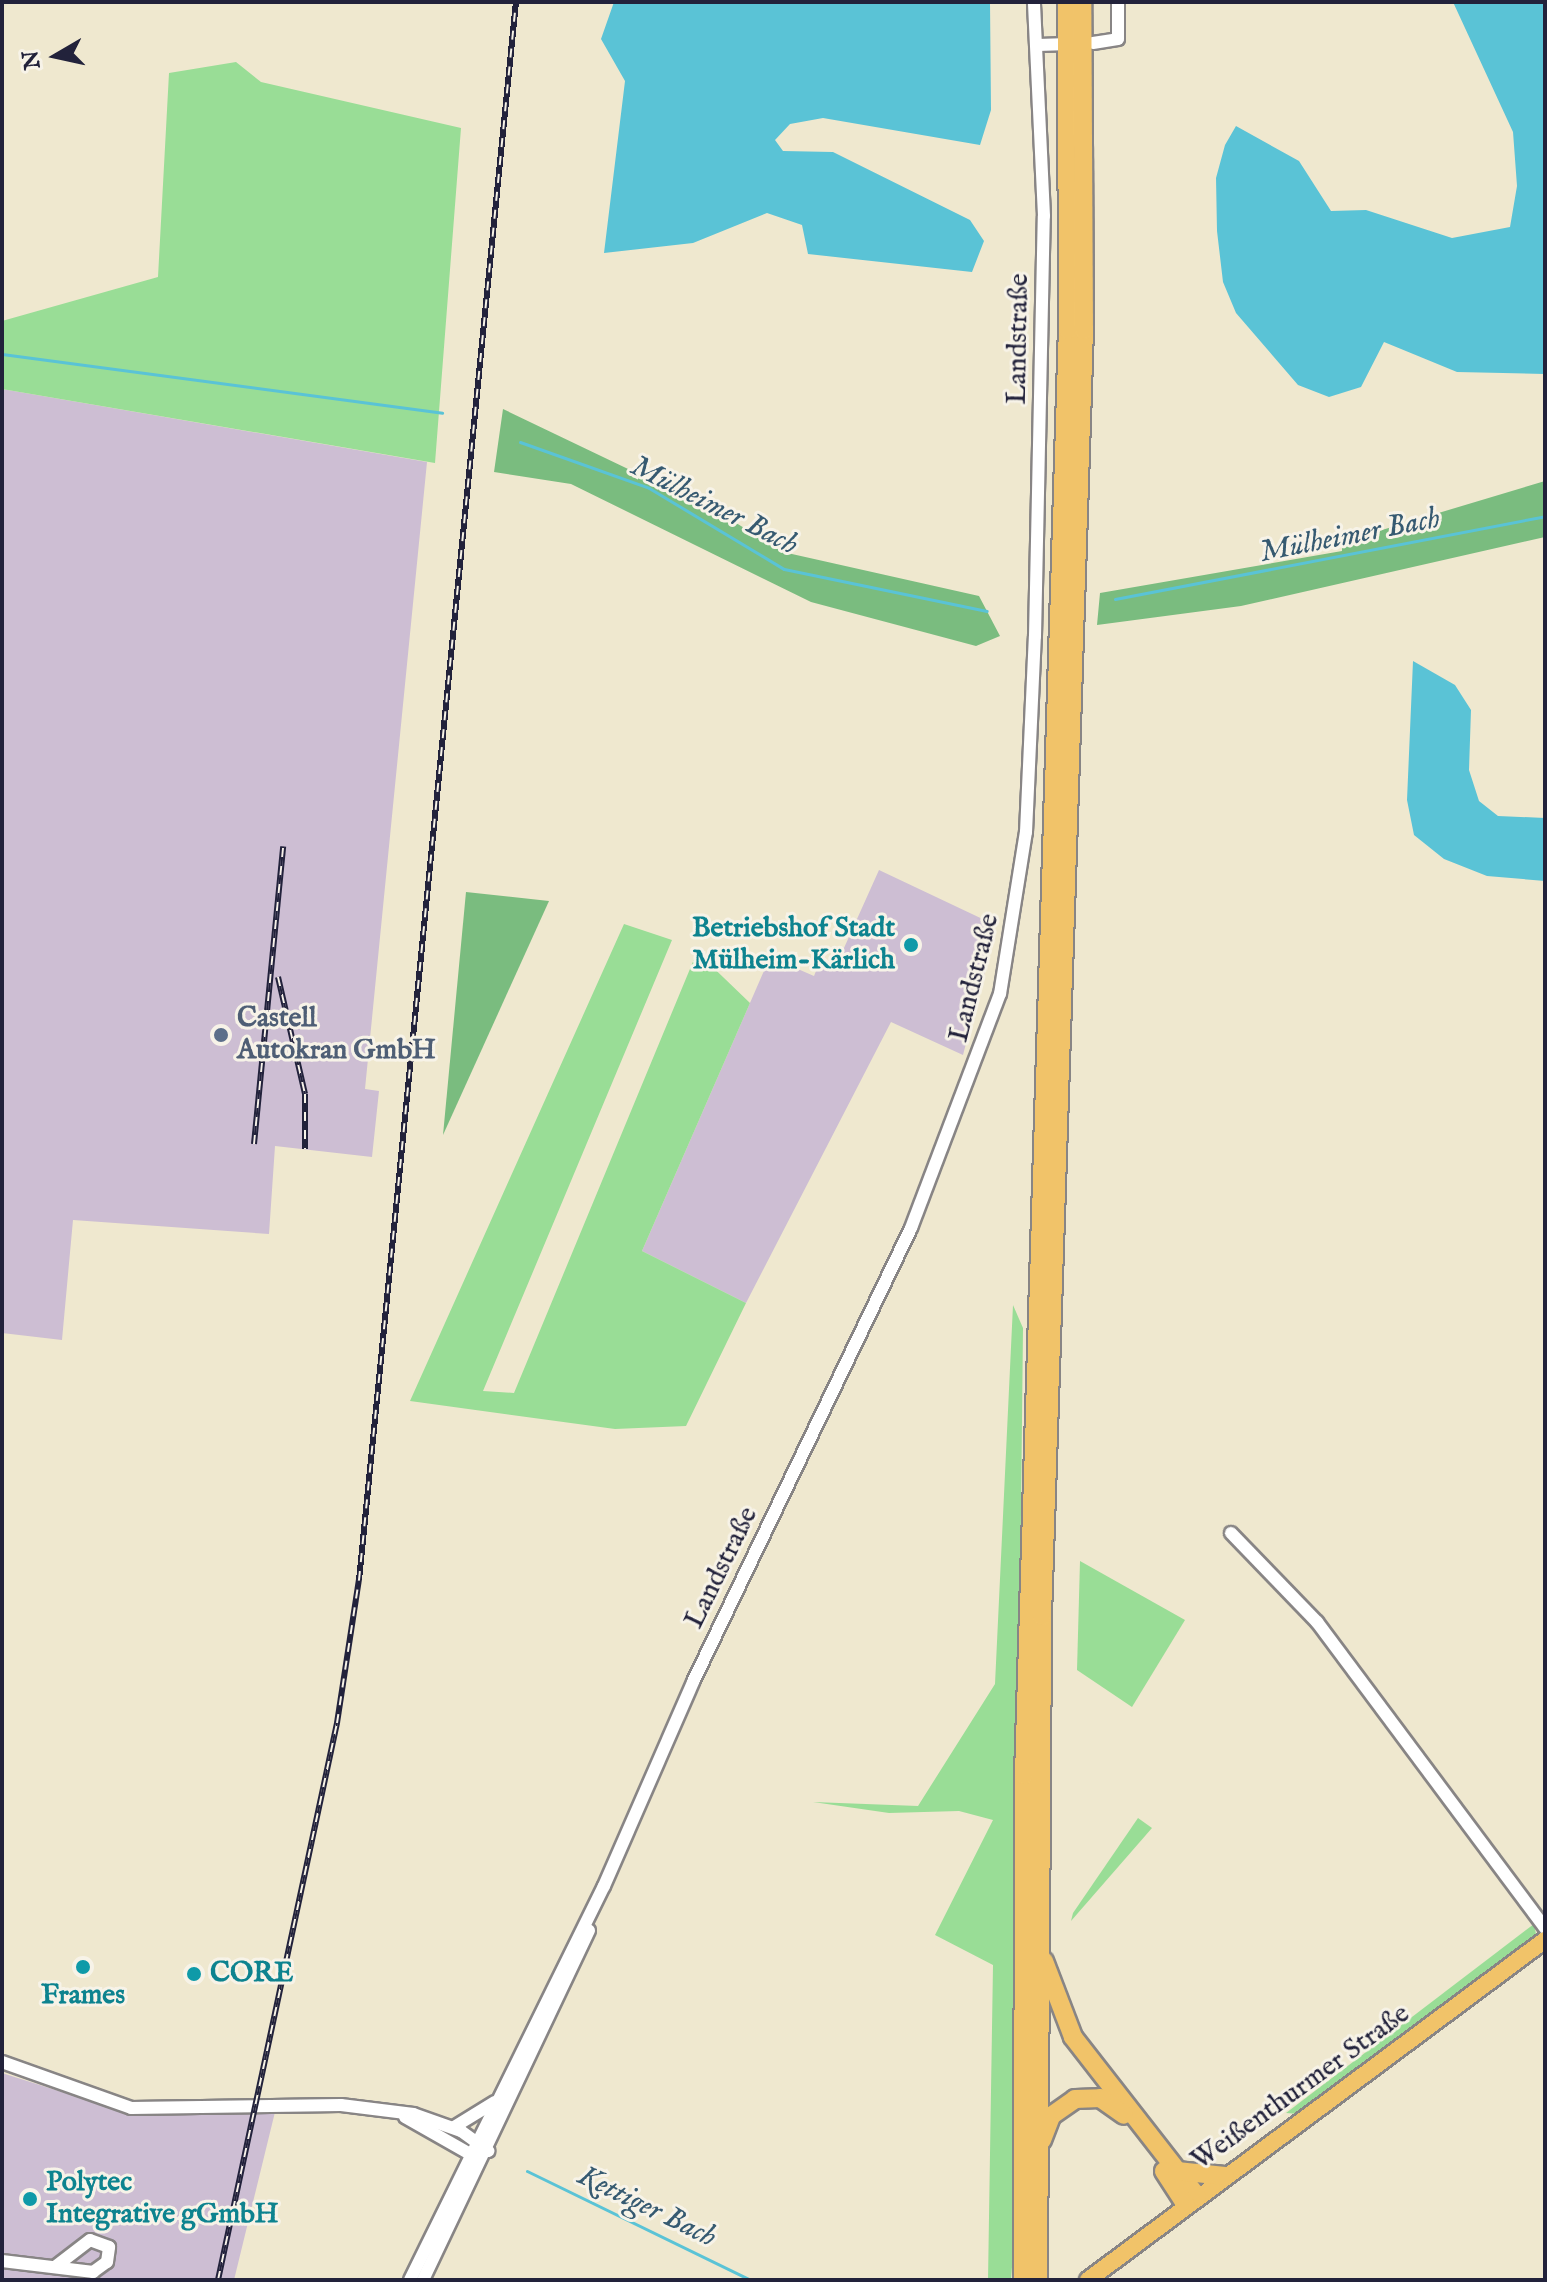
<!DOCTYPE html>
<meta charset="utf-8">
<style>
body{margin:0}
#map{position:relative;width:1547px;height:2282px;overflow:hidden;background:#efe8cf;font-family:"IM FELL English",serif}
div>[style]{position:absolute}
.industrial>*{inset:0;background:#cdbed3}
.green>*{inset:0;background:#99dd96}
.forest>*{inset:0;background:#7abc7f}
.water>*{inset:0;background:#5ac3d6}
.stream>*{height:3px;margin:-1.5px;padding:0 1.5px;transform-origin:1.5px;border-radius:1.5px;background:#5ac3d6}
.roads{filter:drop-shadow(2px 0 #888585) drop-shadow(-2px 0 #888585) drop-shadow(0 2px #888585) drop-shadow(0 -2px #888585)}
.minor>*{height:12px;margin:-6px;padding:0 6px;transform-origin:6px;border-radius:6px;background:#fff}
.major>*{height:16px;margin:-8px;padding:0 8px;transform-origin:8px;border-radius:8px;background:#f1c369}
.highway>*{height:18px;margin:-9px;padding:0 9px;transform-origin:9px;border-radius:9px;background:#f1c369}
.rail>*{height:6px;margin-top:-3px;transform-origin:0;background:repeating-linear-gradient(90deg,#f7f3e8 0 9px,#22223b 0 18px);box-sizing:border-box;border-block:2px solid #22223b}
.dots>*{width:22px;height:22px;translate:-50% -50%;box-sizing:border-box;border:4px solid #f7f3e8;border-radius:50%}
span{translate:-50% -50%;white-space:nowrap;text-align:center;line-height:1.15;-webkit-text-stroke:6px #f7f3e8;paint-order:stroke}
.street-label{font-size:28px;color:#22223b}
.culture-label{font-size:28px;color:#0d838f;font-weight:700}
.right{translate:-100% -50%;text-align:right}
.left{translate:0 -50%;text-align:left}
.service-label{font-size:28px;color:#4e5e75;font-weight:700}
.water-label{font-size:30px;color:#365a71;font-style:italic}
.frame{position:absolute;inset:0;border:4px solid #22223b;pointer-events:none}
.north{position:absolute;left:16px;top:16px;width:80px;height:80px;-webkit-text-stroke:6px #f7f3e8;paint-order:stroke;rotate:261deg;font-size:22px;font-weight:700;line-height:32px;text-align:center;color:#22223b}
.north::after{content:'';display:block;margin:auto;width:28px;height:36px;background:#22223b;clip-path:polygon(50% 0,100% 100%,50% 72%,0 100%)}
</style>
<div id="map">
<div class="industrial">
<div style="clip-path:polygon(2px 389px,427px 462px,365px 1089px,379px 1091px,372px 1157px,275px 1146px,269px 1234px,73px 1220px,62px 1340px,2px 1333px)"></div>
<div style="clip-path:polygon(879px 870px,991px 923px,994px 937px,963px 1055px,891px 1022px,746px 1303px,642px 1251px,770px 957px,814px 976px,820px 961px,835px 968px)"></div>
<div style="clip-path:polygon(2px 2073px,125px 2112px,275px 2112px,234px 2280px,2px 2280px)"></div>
</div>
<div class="green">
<div style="clip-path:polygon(236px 62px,261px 82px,461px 128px,435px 463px,2px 389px,2px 321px,158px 277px,169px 73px)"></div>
<div style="clip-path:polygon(624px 924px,672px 940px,483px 1391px,514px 1393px,697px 952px,750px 1003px,642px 1251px,746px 1303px,686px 1426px,615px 1429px,410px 1401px)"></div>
<div style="clip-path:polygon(1013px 1305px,1023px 1328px,1013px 2254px,1011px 2280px,988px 2280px,993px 1965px,935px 1935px,993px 1820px,959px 1811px,889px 1813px,813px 1802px,918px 1806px,995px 1684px)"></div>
<div style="clip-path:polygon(1080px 1561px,1185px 1620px,1132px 1707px,1077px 1670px)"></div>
<div style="clip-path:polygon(1138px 1818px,1152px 1828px,1071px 1921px,1073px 1913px)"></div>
<div style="clip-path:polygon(1534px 1924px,1537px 1939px,1299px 2114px,1286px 2113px)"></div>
</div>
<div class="forest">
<div style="clip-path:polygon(503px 409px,720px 513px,783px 552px,979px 596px,1000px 636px,976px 646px,811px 602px,571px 484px,494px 472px)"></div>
<div style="clip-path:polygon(1545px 481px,1545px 537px,1241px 606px,1097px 625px,1100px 593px,1342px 551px,1342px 542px)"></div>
<div style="clip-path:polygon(466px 892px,549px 901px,443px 1135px)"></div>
</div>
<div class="water">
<div style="clip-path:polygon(614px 2px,990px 2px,991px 110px,980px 145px,823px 118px,790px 124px,775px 140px,783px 151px,833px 152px,970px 220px,984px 241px,972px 272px,808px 254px,802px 225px,767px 213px,693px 243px,604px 253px,625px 81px,601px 39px)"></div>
<div style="clip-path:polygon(1453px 2px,1545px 2px,1545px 374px,1457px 372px,1384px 342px,1361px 387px,1329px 397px,1298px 385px,1236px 313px,1223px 282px,1217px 231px,1216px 178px,1225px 145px,1236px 126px,1299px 161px,1331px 211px,1366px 210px,1452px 238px,1510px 227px,1517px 186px,1513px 132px)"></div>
<div style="clip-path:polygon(1413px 661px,1455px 685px,1471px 710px,1469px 770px,1479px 801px,1498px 816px,1545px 818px,1545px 881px,1487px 876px,1444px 859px,1414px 835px,1407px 800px)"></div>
</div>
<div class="stream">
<div style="left:2px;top:354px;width:444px;rotate:7.6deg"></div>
<div style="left:520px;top:442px;width:137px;rotate:19.6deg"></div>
<div style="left:649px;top:488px;width:157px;rotate:31deg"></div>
<div style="left:784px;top:569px;width:207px;rotate:11.7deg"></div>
<div style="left:1115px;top:599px;width:438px;rotate:-10.9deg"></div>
<div style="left:527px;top:2171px;width:248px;rotate:26deg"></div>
</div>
<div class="roads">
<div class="minor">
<div style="left:1093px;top:43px;width:25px;rotate:-9deg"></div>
<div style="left:1118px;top:39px;width:37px;rotate:-90deg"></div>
<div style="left:1038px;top:45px;width:23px;rotate:-2deg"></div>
<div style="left:1231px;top:1533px;width:124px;rotate:46deg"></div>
<div style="left:1317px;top:1622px;width:382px;rotate:53.3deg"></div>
<div style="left:2px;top:2062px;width:137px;rotate:19.6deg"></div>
<div style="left:131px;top:2108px;width:210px;rotate:-0.8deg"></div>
<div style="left:341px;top:2105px;width:73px;rotate:7.1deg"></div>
<div style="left:413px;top:2114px;width:51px;rotate:19.5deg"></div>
<div style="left:461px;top:2131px;width:34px;rotate:36deg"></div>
<div style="left:405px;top:2117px;width:85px;rotate:29.6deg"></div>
<div style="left:454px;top:2127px;width:48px;rotate:-31.4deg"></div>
<div style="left:2px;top:2261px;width:92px;rotate:6.9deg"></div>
<div style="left:93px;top:2272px;width:17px;rotate:-36deg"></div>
<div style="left:107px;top:2262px;width:15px;rotate:-82deg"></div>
<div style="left:109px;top:2247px;width:20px;rotate:-160deg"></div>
<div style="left:90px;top:2240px;width:44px;rotate:142.4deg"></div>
<div style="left:410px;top:2280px;width:439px;rotate:-63.8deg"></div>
<div style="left:604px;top:1886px;width:223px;rotate:-66.4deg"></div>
<div style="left:693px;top:1682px;width:504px;rotate:-64.35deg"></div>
<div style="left:911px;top:1228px;width:250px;rotate:-69.2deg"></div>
<div style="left:1000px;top:994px;width:164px;rotate:-80.9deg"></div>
<div style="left:1026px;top:832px;width:196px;rotate:-87.4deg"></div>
<div style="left:1035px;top:636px;width:420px;rotate:-88.8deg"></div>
<div style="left:1044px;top:216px;width:214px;rotate:-92.7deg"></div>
<div style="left:423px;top:2280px;width:387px;rotate:-64.6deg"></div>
</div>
<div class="major">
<div style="left:1088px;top:2280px;width:570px;rotate:-36.65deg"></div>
</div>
<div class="highway">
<div style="left:1044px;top:1961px;width:81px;rotate:69.1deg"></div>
<div style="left:1073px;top:2037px;width:202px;rotate:52.1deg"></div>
<div style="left:1042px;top:2140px;width:26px;rotate:-69deg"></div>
<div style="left:1051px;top:2116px;width:29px;rotate:-35deg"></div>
<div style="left:1075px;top:2099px;width:25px;rotate:-2deg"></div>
<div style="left:1100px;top:2098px;width:29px;rotate:35deg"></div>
<div style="left:1164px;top:2171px;width:40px;rotate:57.1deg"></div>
<div style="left:1177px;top:2171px;width:48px;rotate:5.9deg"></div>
<div style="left:1023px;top:2280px;width:505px;rotate:-89.89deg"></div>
<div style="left:1024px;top:1775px;width:1446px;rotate:-88.26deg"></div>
<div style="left:1068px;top:330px;width:328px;rotate:-90.2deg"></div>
<div style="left:1038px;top:2280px;width:664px;rotate:-89.65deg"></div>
<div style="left:1042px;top:1616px;width:1287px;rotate:-88.13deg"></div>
<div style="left:1084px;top:330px;width:328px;rotate:-90.3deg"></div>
</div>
</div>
<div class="rail">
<div style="left:278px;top:977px;width:120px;rotate:77deg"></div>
<div style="left:305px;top:1094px;width:55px;rotate:90deg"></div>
<div style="left:254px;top:1144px;width:299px;rotate:-84.4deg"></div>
<div style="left:218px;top:2280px;width:570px;rotate:-77.94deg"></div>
<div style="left:337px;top:1723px;width:145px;rotate:-81.3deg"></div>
<div style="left:359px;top:1580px;width:1586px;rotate:-84.32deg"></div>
</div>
<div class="dots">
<div style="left:911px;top:945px;background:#0f9aa8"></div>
<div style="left:221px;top:1035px;background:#5c6f8a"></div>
<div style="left:83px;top:1967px;background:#0f9aa8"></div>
<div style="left:194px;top:1974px;background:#0f9aa8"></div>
<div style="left:30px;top:2199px;background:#0f9aa8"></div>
</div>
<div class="street-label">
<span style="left:1019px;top:339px;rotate:-89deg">Landstraße</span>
<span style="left:975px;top:978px;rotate:-76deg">Landstraße</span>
<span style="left:722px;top:1568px;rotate:-64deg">Landstraße</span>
<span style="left:1301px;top:2088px;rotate:-36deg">Weißenthurmer Straße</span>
</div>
<div class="culture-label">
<span class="right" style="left:895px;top:945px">Betriebshof Stadt<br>Mülheim-Kärlich</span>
<span class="left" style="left:210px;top:1974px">CORE</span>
<span style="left:83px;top:1996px">Frames</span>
<span class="left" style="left:46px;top:2199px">Polytec<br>Integrative gGmbH</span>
</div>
<div class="service-label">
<span class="left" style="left:237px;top:1035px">Castell<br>Autokran GmbH</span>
</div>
<div class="water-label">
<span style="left:714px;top:506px;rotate:27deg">Mülheimer Bach</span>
<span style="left:1350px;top:536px;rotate:-11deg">Mülheimer Bach</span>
<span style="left:647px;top:2207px;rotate:26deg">Kettiger Bach</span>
</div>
<div class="frame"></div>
<div class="north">N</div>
</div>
